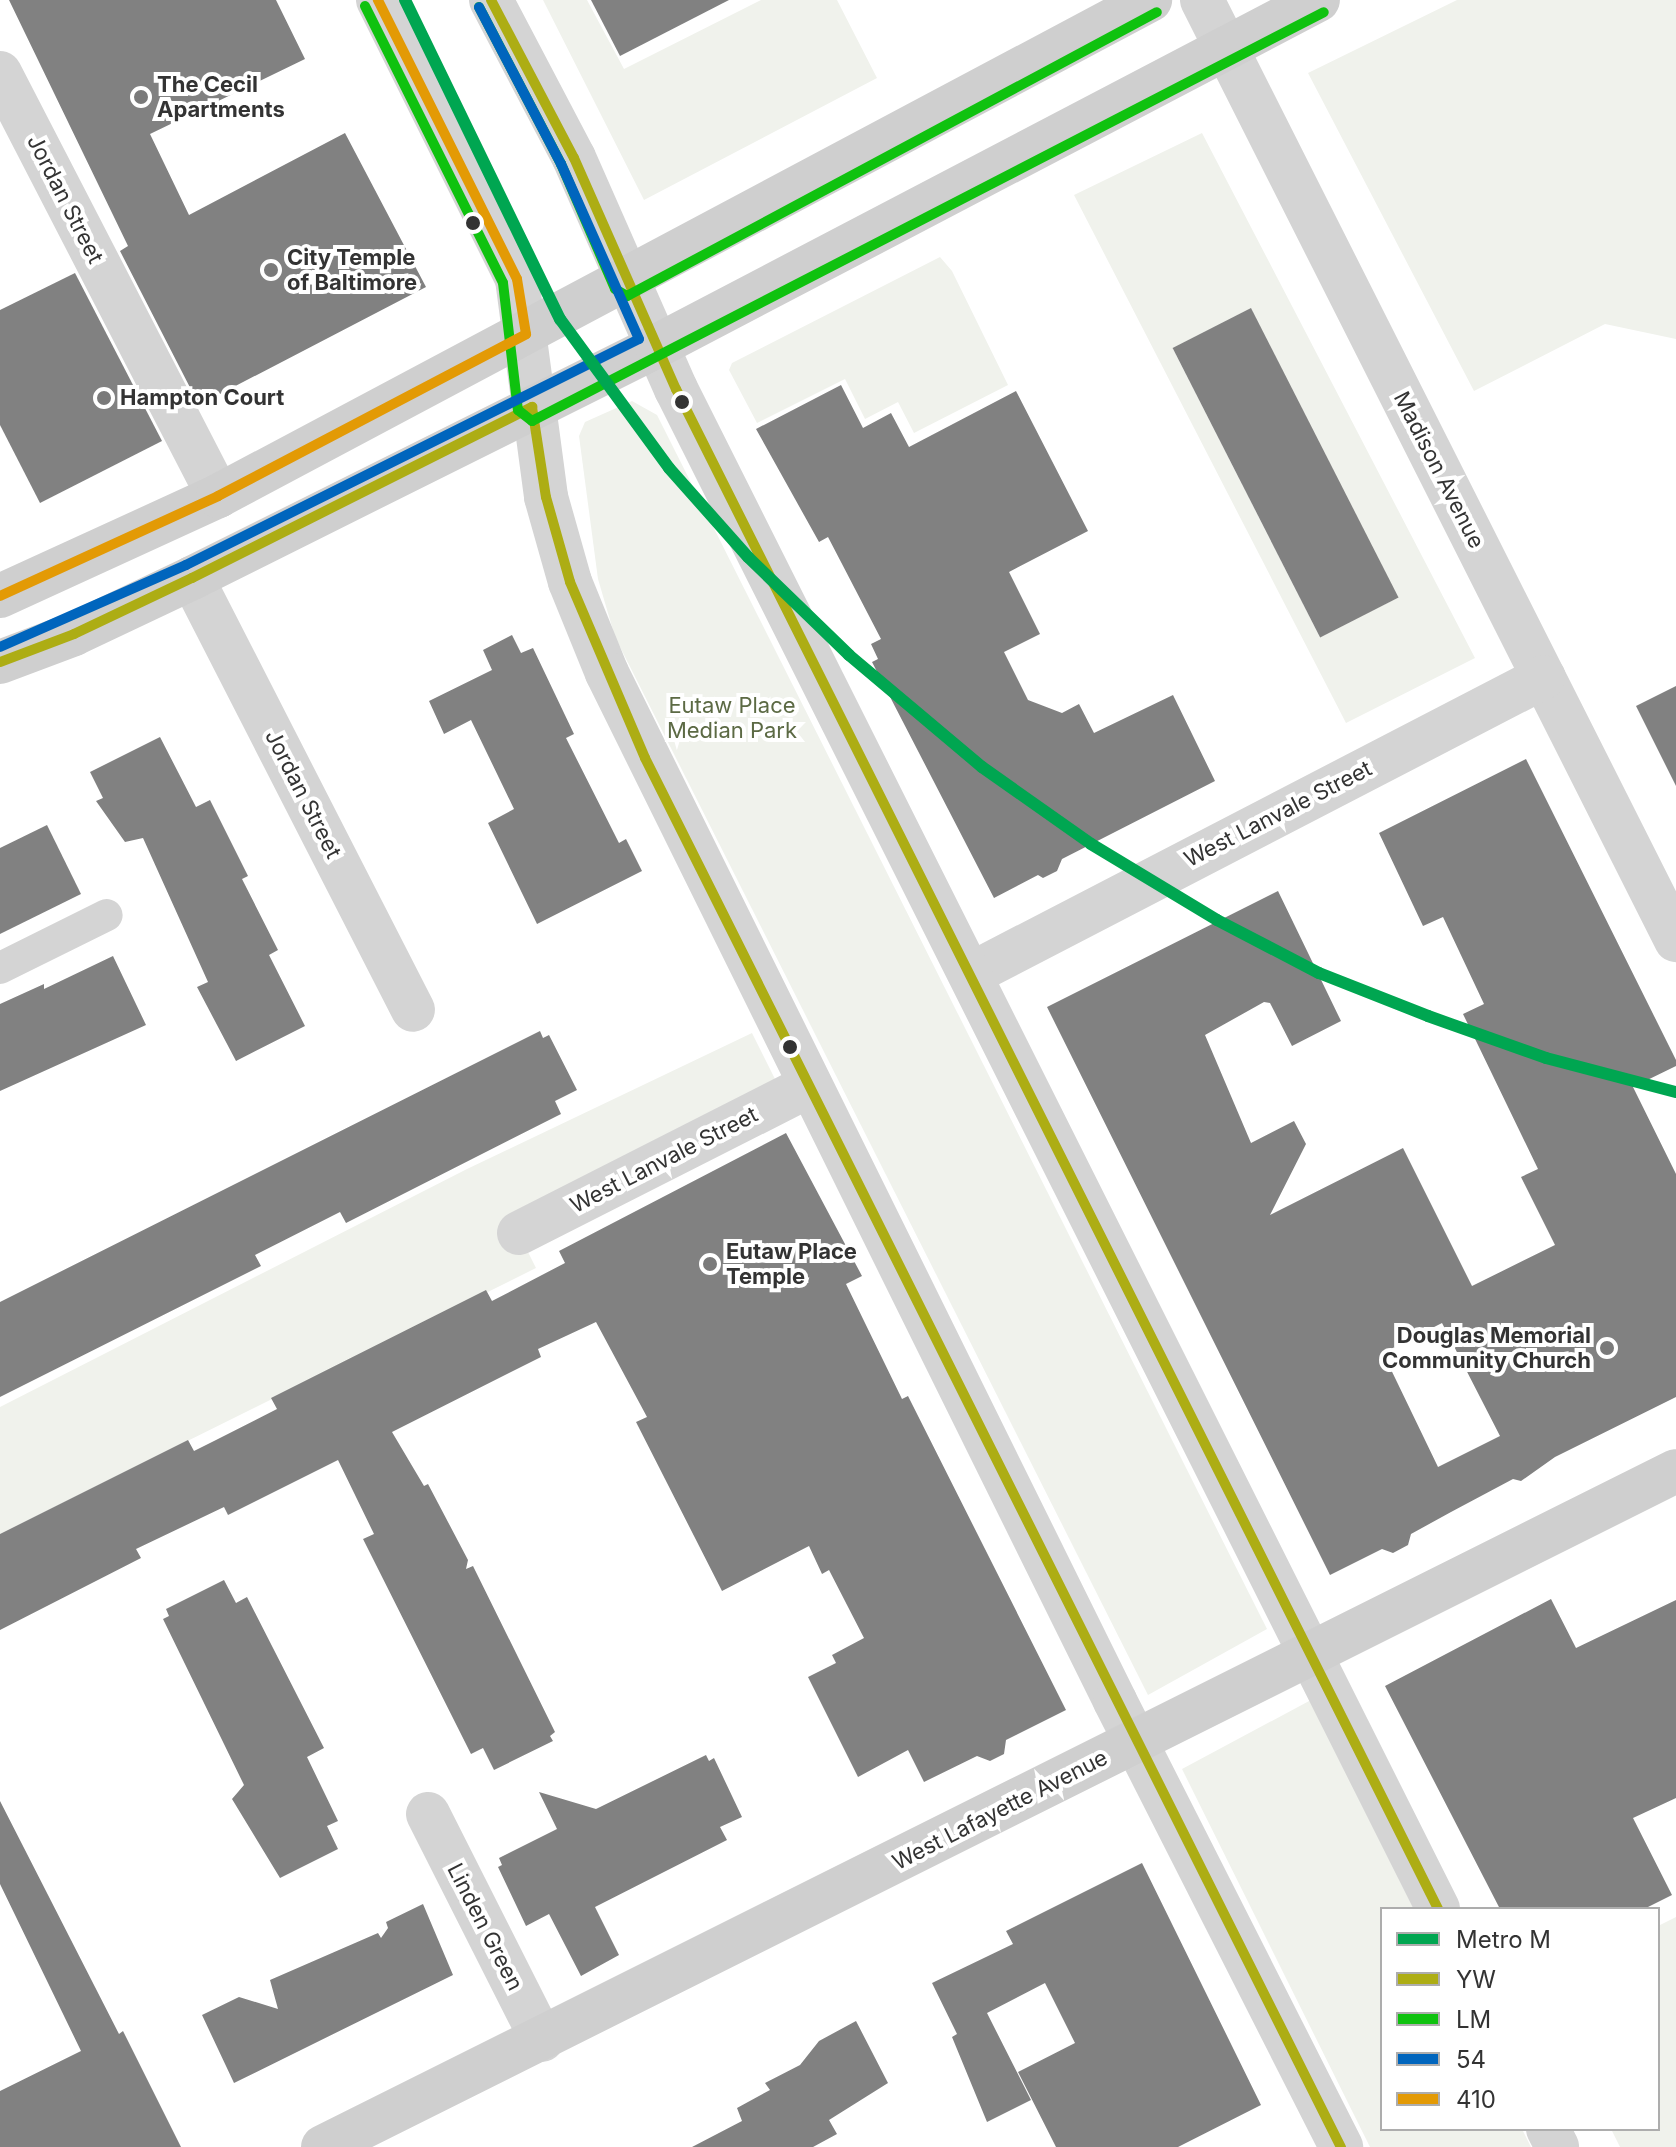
<!DOCTYPE html>
<style>
body{margin:0}
#map{position:relative;width:1676px;height:2147px;overflow:hidden;background:#fff;font-family:Inter,sans-serif}
div>[style]{position:absolute}
.green>*{inset:0;background:#f0f2ec}
.building>*{inset:0;background:#818181;transform-origin:0 0}
.pedestrian>*{height:32px;margin:-16px;padding:0 16px;transform-origin:16px;border-radius:16px;background:#d4d4d4}
.minor>*{height:44px;margin:-22px;padding:0 22px;transform-origin:22px;border-radius:22px;background:#d4d4d4}
.tertiary>*{height:44px;margin:-22px;padding:0 22px;transform-origin:22px;border-radius:22px;background:#d4d4d4}
.secondary>*{height:44px;margin:-22px;padding:0 22px;transform-origin:22px;border-radius:22px;background:#cfcfcf}
.bus-1>*{height:10px;margin:-5px;padding:0 5px;transform-origin:5px;border-radius:5px;background:#adad14}
.bus-2>*{height:10px;margin:-5px;padding:0 5px;transform-origin:5px;border-radius:5px;background:#0fc20f}
.bus-3>*{height:10px;margin:-5px;padding:0 5px;transform-origin:5px;border-radius:5px;background:#0065bd}
.bus-4>*{height:10px;margin:-5px;padding:0 5px;transform-origin:5px;border-radius:5px;background:#e39a05}
.metro-1>*{height:12px;margin:-6px;padding:0 6px;transform-origin:6px;border-radius:6px;background:#00a651}
.dots>*{width:22px;height:22px;translate:-50% -50%;box-sizing:border-box;border:4px solid #fff;border-radius:50%}
span{translate:-50% -50%;white-space:nowrap;text-align:center;line-height:1.15;-webkit-text-stroke:8px #fff;paint-order:stroke}
.poi-label{font-size:22px;color:#333;font-weight:700}
.left{translate:0 -50%;text-align:left}
.right{translate:-100% -50%;text-align:right}
.street-label{font-size:22px;color:#333}
.park-label{font-size:22px;color:#5c6a44}
.legend{position:absolute;left:1380px;top:1907px;width:280px;height:224px;box-sizing:border-box;background:#fff;border:2px solid #adadad;margin:0;padding:10px 14px;list-style:none;font-size:24px;color:#333}
.legend li{display:flex;align-items:center;gap:16px;height:40px}
.legend b{width:40px;border:2px solid #adadad}
</style>
<div id="map">
<div class="green">
<div style="clip-path:polygon(543px 0,587px 0,624px 69px,761px 0,837px 0,877px 78px,644px 200px)"></div>
<div style="clip-path:polygon(1457px 0,1676px 0,1676px 339px,1605px 324px,1474px 391px,1308px 73px)"></div>
<div style="clip-path:polygon(evenodd,1202px 133px,1475px 658px,1346px 723px,1074px 195px,1202px 133px,1251px 309px,1397px 598px,1320px 637px,1173px 349px,1251px 309px)"></div>
<div style="clip-path:polygon(940px 257px,952px 271px,1008px 385px,914px 433px,898px 402px,865px 419px,845px 379px,757px 423px,729px 370px,732px 363px)"></div>
<div style="clip-path:polygon(632px 401px,657px 415px,1267px 1629px,1148px 1695px,615px 637px,598px 579px,579px 436px,585px 422px)"></div>
<div style="clip-path:polygon(752px 1033px,783px 1095px,523px 1242px,536px 1268px,0 1534px,0 1407px,467px 1169px)"></div>
<div style="clip-path:polygon(1311px 1700px,1414px 1909px,1382px 1909px,1382px 2129px,1522px 2129px,1531px 2147px,1370px 2147px,1182px 1769px)"></div>
<div style="clip-path:polygon(1676px 1917px,1676px 2147px,1620px 2147px,1611px 2129px,1658px 2129px,1658px 1926px)"></div>
</div>
<div class="building">
<div style="clip-path:polygon(9px 0,276px 0,305px 59px,150px 134px,189px 215px,345px 133px,426px 287px,199px 405px,120px 251px,128px 246px)"></div>
<div style="clip-path:polygon(591px 0,729px 0,620px 56px)"></div>
<div style="clip-path:polygon(75px 273px,162px 441px,40px 503px,0 425px,0 310px)"></div>
<div style="left:1251px;top:308px;width:325px;height:88px;rotate:63deg"></div>
<div style="clip-path:polygon(841px 385px,863px 428px,891px 413px,909px 447px,1016px 391px,1088px 531px,1009px 572px,1040px 634px,1004px 652px,1028px 700px,1062px 713px,1079px 704px,1094px 733px,1173px 695px,1215px 781px,1062px 859px,1057px 871px,1043px 878px,1038px 875px,994px 898px,872px 662px,878px 659px,871px 644px,881px 639px,828px 537px,819px 542px,756px 429px)"></div>
<div style="clip-path:polygon(512px 635px,521px 653px,533px 648px,574px 734px,566px 738px,619px 843px,626px 839px,642px 871px,537px 924px,488px 823px,514px 809px,471px 720px,444px 734px,429px 701px,492px 670px,483px 650px)"></div>
<div style="clip-path:polygon(1676px 686px,1676px 786px,1636px 706px)"></div>
<div style="clip-path:polygon(160px 737px,196px 807px,210px 800px,248px 876px,242px 879px,278px 950px,269px 955px,305px 1026px,236px 1061px,197px 987px,208px 982px,143px 838px,125px 842px,96px 801px,103px 798px,90px 772px)"></div>
<div style="clip-path:polygon(evenodd,1526px 759px,1676px 1060px,1676px 1066px,1633px 1087px,1676px 1174px,1676px 1397px,1555px 1457px,1521px 1481px,1513px 1479px,1451px 1512px,1411px 1534px,1408px 1545px,1393px 1553px,1382px 1549px,1330px 1575px,1047px 1007px,1278px 891px,1341px 1021px,1292px 1046px,1270px 1003px,1264px 1002px,1205px 1035px,1251px 1143px,1294px 1121px,1306px 1144px,1270px 1215px,1403px 1148px,1472px 1286px,1555px 1245px,1521px 1177px,1538px 1169px,1463px 1014px,1484px 1004px,1443px 917px,1423px 926px,1379px 833px,1526px 759px,1442px 1323px,1500px 1436px,1438px 1467px,1383px 1353px,1442px 1323px)"></div>
<div style="clip-path:polygon(47px 825px,81px 894px,0 934px,0 848px)"></div>
<div style="clip-path:polygon(113px 956px,146px 1025px,0 1091px,0 1004px,44px 984px,44px 989px)"></div>
<div style="clip-path:polygon(540px 1031px,543px 1038px,549px 1035px,577px 1090px,555px 1101px,561px 1114px,346px 1223px,340px 1212px,255px 1255px,261px 1266px,0 1397px,0 1302px)"></div>
<div style="clip-path:polygon(786px 1133px,862px 1276px,846px 1284px,902px 1399px,908px 1396px,1066px 1710px,1006px 1740px,1004px 1754px,990px 1761px,977px 1756px,924px 1782px,908px 1750px,858px 1777px,808px 1677px,836px 1663px,832px 1655px,864px 1638px,829px 1570px,822px 1574px,809px 1546px,722px 1591px,636px 1422px,647px 1417px,596px 1322px,538px 1349px,541px 1357px,392px 1432px,424px 1486px,428px 1484px,468px 1560px,466px 1569px,473px 1566px,555px 1732px,550px 1736px,553px 1741px,494px 1770px,483px 1748px,471px 1754px,363px 1539px,374px 1534px,338px 1460px,228px 1515px,224px 1507px,136px 1549px,141px 1558px,0 1630px,0 1534px,188px 1440px,194px 1451px,216px 1440px,277px 1409px,271px 1398px,486px 1290px,492px 1301px,565px 1263px,559px 1251px)"></div>
<div style="clip-path:polygon(224px 1580px,236px 1603px,247px 1597px,324px 1748px,307px 1757px,338px 1821px,327px 1826px,338px 1849px,280px 1878px,232px 1799px,244px 1785px,163px 1619px,169px 1616px,166px 1609px)"></div>
<div style="clip-path:polygon(1551px 1599px,1576px 1648px,1676px 1600px,1676px 1798px,1633px 1818px,1672px 1895px,1644px 1909px,1500px 1909px,1385px 1686px)"></div>
<div style="clip-path:polygon(706px 1755px,709px 1761px,714px 1758px,742px 1817px,720px 1827px,727px 1840px,595px 1907px,619px 1955px,581px 1976px,549px 1914px,526px 1926px,498px 1867px,502px 1865px,499px 1858px,557px 1829px,539px 1792px,596px 1809px)"></div>
<div style="clip-path:polygon(0 1801px,119px 2034px,123px 2031px,181px 2147px,0 2147px,0 2091px,81px 2051px,0 1884px)"></div>
<div style="clip-path:polygon(1142px 1863px,1261px 2105px,1178px 2147px,1056px 2147px,1018px 2072px,1075px 2043px,1045px 1983px,987px 2013px,1031px 2100px,987px 2122px,952px 2037px,957px 2034px,932px 1983px,1013px 1944px,1006px 1931px)"></div>
<div style="clip-path:polygon(423px 1904px,453px 1975px,234px 2083px,202px 2015px,239px 1997px,278px 2009px,270px 1980px,378px 1933px,381px 1938px,388px 1928px,386px 1922px)"></div>
<div style="clip-path:polygon(856px 2021px,888px 2083px,829px 2120px,837px 2134px,813px 2147px,692px 2147px,742px 2121px,737px 2108px,770px 2090px,765px 2083px,800px 2065px,819px 2041px)"></div>
</div>
<div class="pedestrian">
<div style="left:0;top:968px;width:119px;rotate:-26.4deg"></div>
</div>
<div class="minor">
<div style="left:1202px;top:0;width:1053px;rotate:63.24deg"></div>
<div style="left:0;top:73px;width:476px;rotate:62.7deg"></div>
<div style="left:192px;top:578px;width:485px;rotate:62.9deg"></div>
<div style="left:971px;top:974px;width:645px;rotate:-27.4deg"></div>
<div style="left:519px;top:1233px;width:325px;rotate:-26.9deg"></div>
<div style="left:428px;top:1814px;width:253px;rotate:63.2deg"></div>
</div>
<div class="tertiary">
<div style="left:378px;top:0;width:312px;rotate:63.5deg"></div>
<div style="left:517px;top:279px;width:220px;rotate:82.4deg"></div>
<div style="left:546px;top:497px;width:88px;rotate:74.2deg"></div>
<div style="left:570px;top:582px;width:98px;rotate:67.9deg"></div>
<div style="left:607px;top:673px;width:1147px;rotate:63.7deg"></div>
<div style="left:1115px;top:1701px;width:500px;rotate:63.1deg"></div>
<div style="left:491px;top:0;width:178px;rotate:62.3deg"></div>
<div style="left:574px;top:158px;width:253px;rotate:66.2deg"></div>
<div style="left:676px;top:389px;width:1700px;rotate:63.37deg"></div>
<div style="left:1548px;top:2129px;width:20px;rotate:63deg"></div>
</div>
<div class="secondary">
<div style="left:0;top:596px;width:240px;rotate:-24.6deg"></div>
<div style="left:218px;top:496px;width:1056px;rotate:-28.02deg"></div>
<div style="left:0;top:662px;width:79px;rotate:-20.7deg"></div>
<div style="left:74px;top:634px;width:131px;rotate:-25.4deg"></div>
<div style="left:192px;top:578px;width:520px;rotate:-26.52deg"></div>
<div style="left:657px;top:346px;width:746px;rotate:-27.63deg"></div>
<div style="left:323px;top:2147px;width:1512px;rotate:-26.55deg"></div>
</div>
<div class="bus-1">
<div style="left:491px;top:0;width:178px;rotate:62.3deg"></div>
<div style="left:574px;top:158px;width:253px;rotate:66.2deg"></div>
<div style="left:676px;top:389px;width:1700px;rotate:63.37deg"></div>
<div style="left:0;top:662px;width:79px;rotate:-20.7deg"></div>
<div style="left:74px;top:634px;width:131px;rotate:-25.4deg"></div>
<div style="left:192px;top:578px;width:381px;rotate:-26.7deg"></div>
<div style="left:532px;top:407px;width:91px;rotate:81.2deg"></div>
<div style="left:546px;top:497px;width:88px;rotate:74.2deg"></div>
<div style="left:570px;top:582px;width:191px;rotate:66.9deg"></div>
<div style="left:645px;top:758px;width:1554px;rotate:63.39deg"></div>
</div>
<div class="bus-2">
<div style="left:365px;top:6px;width:309px;rotate:63.5deg"></div>
<div style="left:503px;top:283px;width:128px;rotate:83.3deg"></div>
<div style="left:518px;top:410px;width:18px;rotate:38deg"></div>
<div style="left:532px;top:421px;width:891px;rotate:-27.31deg"></div>
<div style="left:479px;top:7px;width:177px;rotate:62.4deg"></div>
<div style="left:561px;top:164px;width:136px;rotate:66.6deg"></div>
<div style="left:615px;top:289px;width:14px;rotate:30deg"></div>
<div style="left:627px;top:296px;width:601px;rotate:-28.18deg"></div>
</div>
<div class="bus-3">
<div style="left:0;top:647px;width:203px;rotate:-23.8deg"></div>
<div style="left:186px;top:565px;width:506px;rotate:-26.51deg"></div>
<div style="left:639px;top:339px;width:192px;rotate:-114deg"></div>
<div style="left:561px;top:164px;width:177px;rotate:-117.6deg"></div>
</div>
<div class="bus-4">
<div style="left:0;top:596px;width:240px;rotate:-24.6deg"></div>
<div style="left:218px;top:496px;width:348px;rotate:-27.7deg"></div>
<div style="left:526px;top:334px;width:56px;rotate:-99.3deg"></div>
<div style="left:517px;top:279px;width:312px;rotate:-116.5deg"></div>
</div>
<div class="metro-1">
<div style="left:405px;top:0;width:355px;rotate:64.1deg"></div>
<div style="left:560px;top:319px;width:185px;rotate:53.8deg"></div>
<div style="left:669px;top:468px;width:119px;rotate:48.4deg"></div>
<div style="left:748px;top:557px;width:141px;rotate:44.1deg"></div>
<div style="left:849px;top:655px;width:174px;rotate:40.1deg"></div>
<div style="left:982px;top:767px;width:133px;rotate:35.2deg"></div>
<div style="left:1091px;top:844px;width:147px;rotate:31.1deg"></div>
<div style="left:1217px;top:920px;width:115px;rotate:27.5deg"></div>
<div style="left:1319px;top:973px;width:117px;rotate:21.5deg"></div>
<div style="left:1428px;top:1016px;width:125px;rotate:19.6deg"></div>
<div style="left:1546px;top:1058px;width:134px;rotate:14.7deg"></div>
</div>
<div class="dots">
<div style="left:141px;top:97px;background:#7a7a7a"></div>
<div style="left:473px;top:223px;background:#333"></div>
<div style="left:271px;top:270px;background:#7a7a7a"></div>
<div style="left:104px;top:398px;background:#7a7a7a"></div>
<div style="left:682px;top:402px;background:#333"></div>
<div style="left:790px;top:1047px;background:#333"></div>
<div style="left:710px;top:1264px;background:#7a7a7a"></div>
<div style="left:1607px;top:1348px;background:#7a7a7a"></div>
</div>
<div class="poi-label">
<span class="left" style="left:157px;top:97px">The Cecil<br>Apartments</span>
<span class="left" style="left:287px;top:270px">City Temple<br>of Baltimore</span>
<span class="left" style="left:120px;top:398px">Hampton Court</span>
<span class="left" style="left:726px;top:1264px">Eutaw Place<br>Temple</span>
<span class="right" style="left:1591px;top:1348px">Douglas Memorial<br>Community Church</span>
</div>
<div class="street-label">
<span style="left:65px;top:199px;rotate:63deg">Jordan Street</span>
<span style="left:1439px;top:470px;rotate:63deg">Madison Avenue</span>
<span style="left:303px;top:794px;rotate:63deg">Jordan Street</span>
<span style="left:1278px;top:814px;rotate:-27deg">West Lanvale Street</span>
<span style="left:664px;top:1160px;rotate:-27deg">West Lanvale Street</span>
<span style="left:1000px;top:1810px;rotate:-27deg">West Lafayette Avenue</span>
<span style="left:485px;top:1927px;rotate:63deg">Linden Green</span>
</div>
<div class="park-label">
<span style="left:732px;top:718px">Eutaw Place<br>Median Park</span>
</div>
<ul class="legend">
<li><b style="height:10px;background:#00a651"></b>Metro M</li>
<li><b style="height:10px;background:#adad14"></b>YW</li>
<li><b style="height:10px;background:#0fc20f"></b>LM</li>
<li><b style="height:10px;background:#0065bd"></b>54</li>
<li><b style="height:10px;background:#e39a05"></b>410</li>
</ul>
</div>
